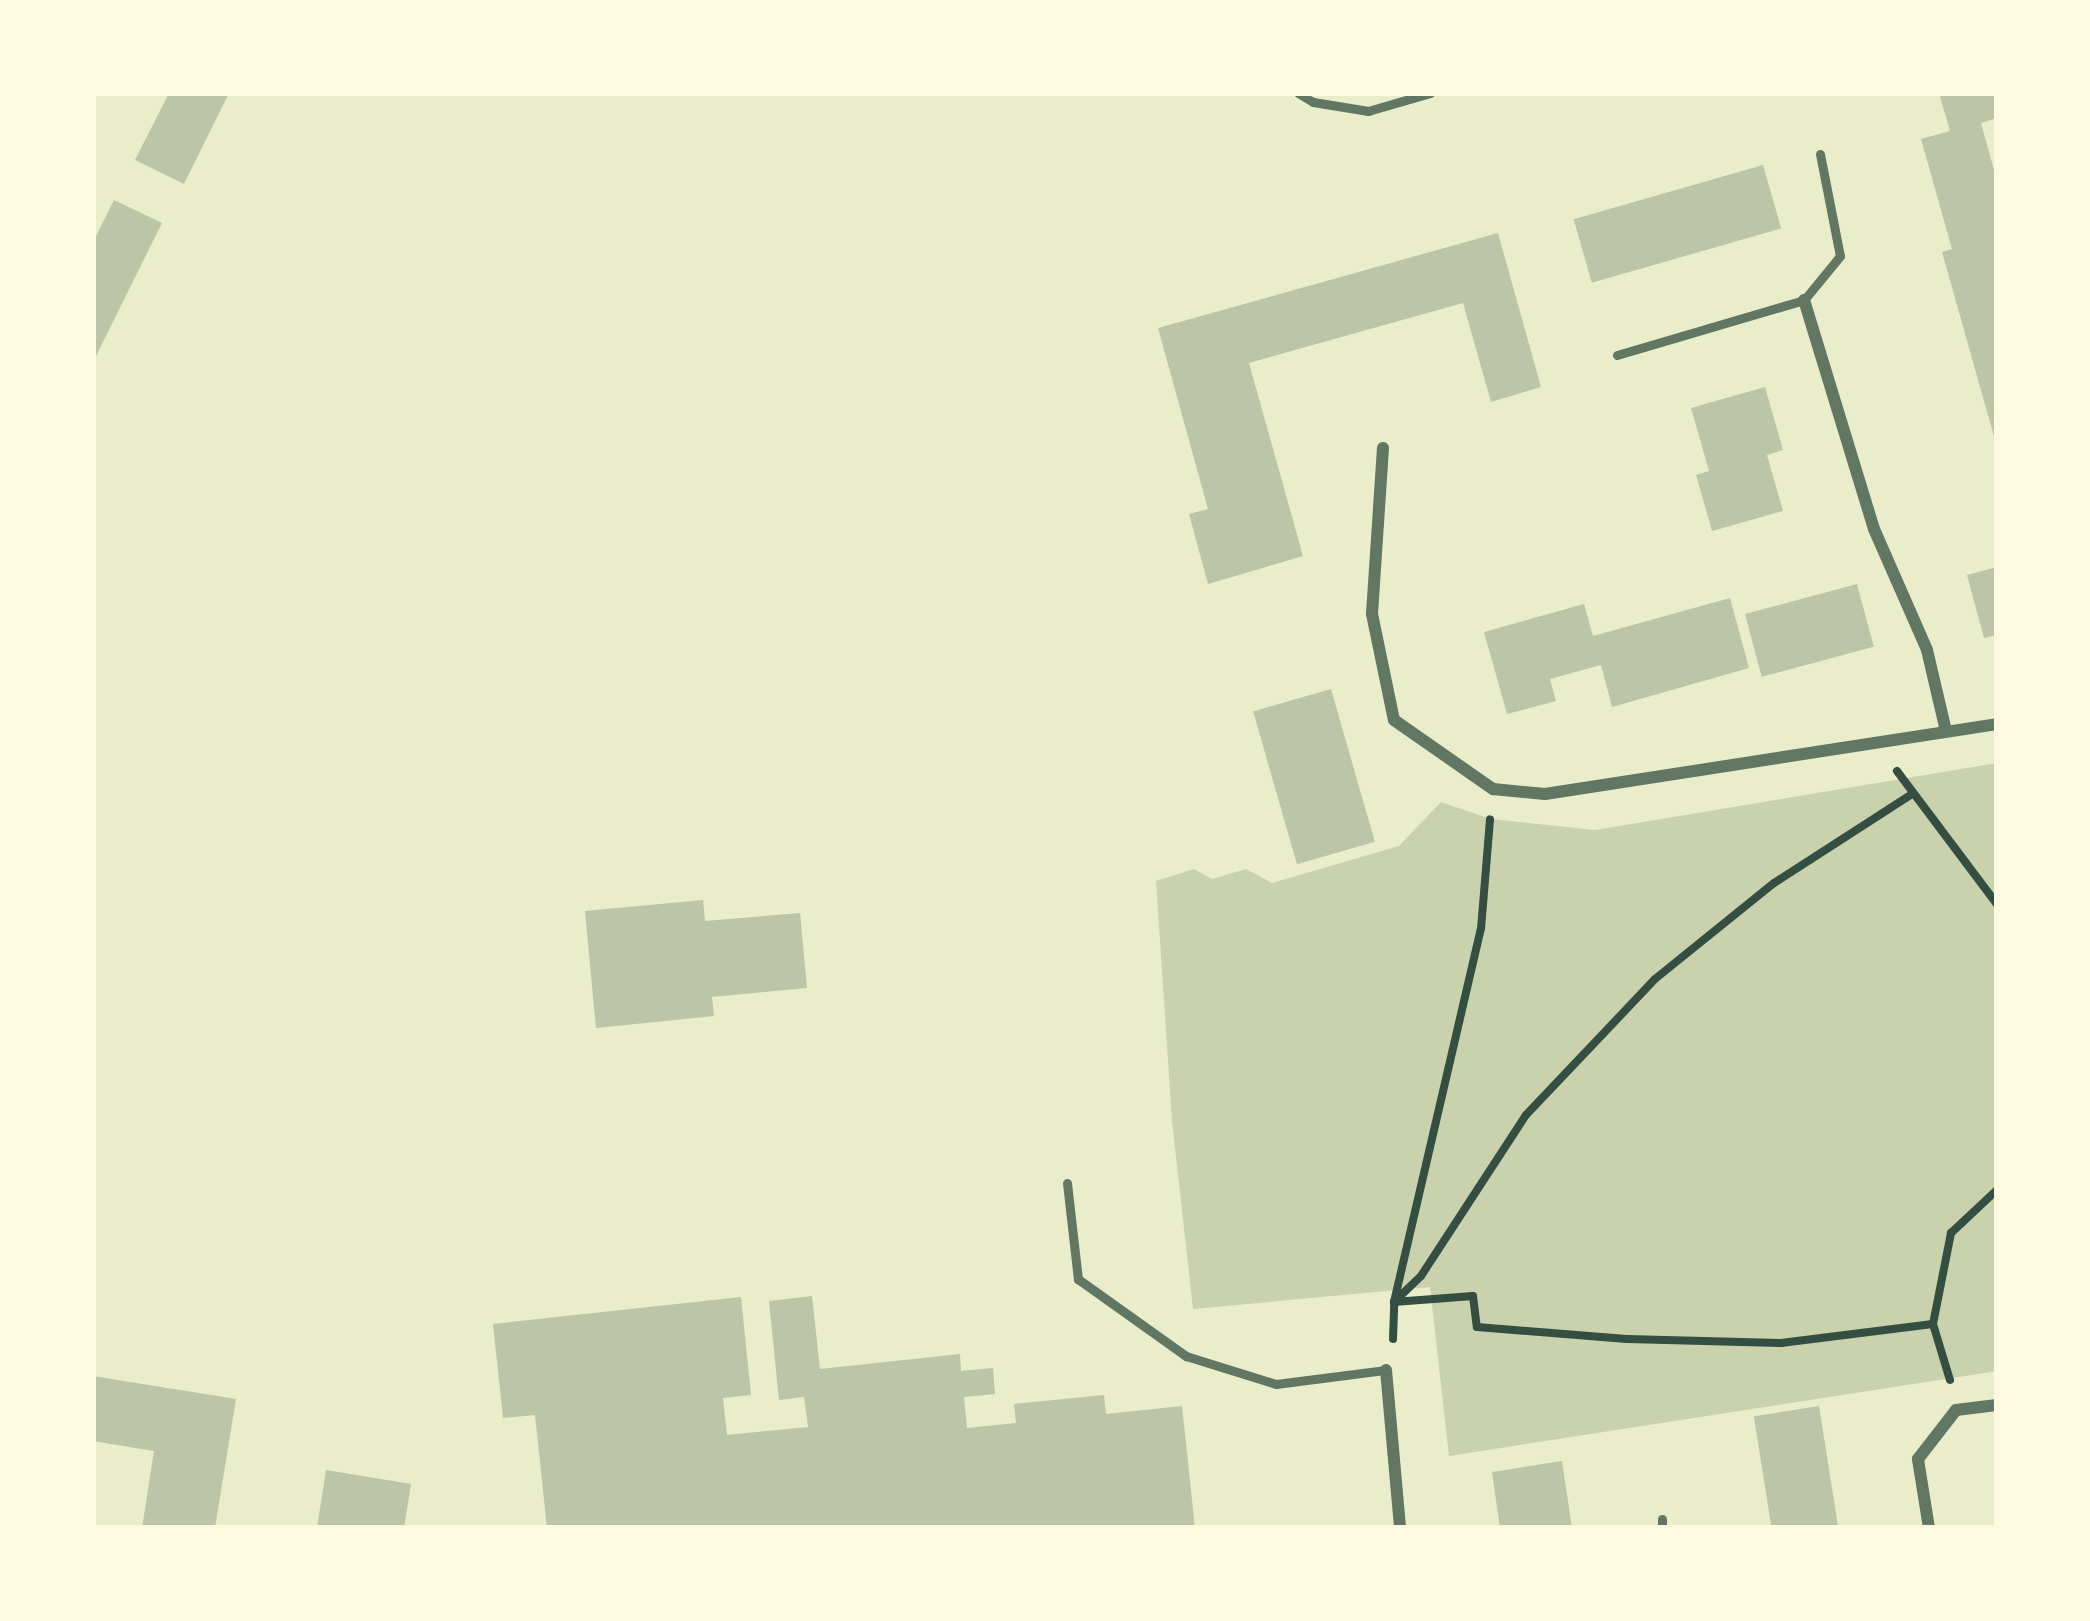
<!DOCTYPE html>
<style>
body{margin:0}
#map{position:relative;width:2090px;height:1621px;overflow:hidden;background:#e9edc9;font-family:Jost,sans-serif}
div>[style]{position:absolute}
.green>*{inset:0;background:#cad2ad}
.building>*{inset:0;background:#bcc5a7;transform-origin:0 0}
.path>*{height:8px;margin:-4px;padding:0 4px;transform-origin:4px;border-radius:4px;background:#344e41}
.service>*{height:9px;margin:-4.5px;padding:0 4.5px;transform-origin:4.5px;border-radius:4.5px;background:#617663}
.minor>*{height:12px;margin:-6px;padding:0 6px;transform-origin:6px;border-radius:6px;background:#617663}
span{translate:-50% -50%;white-space:nowrap;text-align:center;line-height:1.15;-webkit-text-stroke:9px #fefae0;paint-order:stroke}
.frame{position:absolute;inset:0;border:96px solid #fefae0;pointer-events:none}
</style>
<div id="map">
<div class="green">
<div style="clip-path:polygon(1997px 763px,1997px 1371px,1449px 1456px,1430px 1287px,1193px 1309px,1172px 1121px,1156px 881px,1194px 869px,1212px 879px,1246px 869px,1272px 883px,1399px 846px,1441px 802px,1491px 819px,1595px 830px)"></div>
</div>
<div class="building">
<div style="clip-path:polygon(169px 93px,229px 93px,184px 184px,135px 160px)"></div>
<div style="clip-path:polygon(1939px 93px,1997px 93px,1997px 118px,1981px 123px,1997px 181px,1997px 447px,1942px 252px,1952px 249px,1921px 139px,1950px 131px)"></div>
<div style="left:1763px;top:165px;width:66px;height:197px;rotate:74deg"></div>
<div style="clip-path:polygon(114px 200px,162px 223px,93px 362px,93px 242px)"></div>
<div style="clip-path:polygon(1498px 233px,1541px 387px,1491px 402px,1463px 303px,1249px 363px,1303px 556px,1208px 584px,1189px 514px,1208px 509px,1158px 328px)"></div>
<div style="clip-path:polygon(1765px 387px,1783px 450px,1767px 455px,1783px 511px,1712px 531px,1696px 475px,1709px 471px,1691px 408px)"></div>
<div style="clip-path:polygon(1997px 567px,1997px 635px,1984px 638px,1967px 575px)"></div>
<div style="left:1857px;top:584px;width:65px;height:116px;rotate:75deg"></div>
<div style="clip-path:polygon(1730px 598px,1749px 668px,1612px 707px,1601px 665px,1550px 679px,1556px 701px,1507px 714px,1484px 632px,1584px 604px,1593px 636px)"></div>
<div style="left:1331px;top:689px;width:159px;height:81px;rotate:74deg"></div>
<div style="clip-path:polygon(703px 900px,705px 921px,800px 913px,807px 988px,712px 997px,714px 1016px,596px 1028px,585px 911px)"></div>
<div style="clip-path:polygon(812px 1296px,820px 1369px,960px 1354px,961px 1371px,993px 1368px,995px 1394px,964px 1397px,967px 1428px,1016px 1423px,1014px 1404px,1104px 1395px,1106px 1414px,1182px 1406px,1195px 1528px,547px 1528px,535px 1415px,503px 1418px,493px 1324px,741px 1297px,751px 1395px,723px 1398px,727px 1435px,808px 1427px,804px 1397px,779px 1400px,769px 1301px)"></div>
<div style="clip-path:polygon(93px 1376px,236px 1399px,215px 1528px,142px 1528px,154px 1451px,93px 1441px)"></div>
<div style="left:1819px;top:1406px;width:123px;height:66px;rotate:81deg"></div>
<div style="clip-path:polygon(1562px 1461px,1572px 1528px,1500px 1528px,1492px 1472px)"></div>
<div style="clip-path:polygon(326px 1470px,411px 1484px,404px 1528px,317px 1528px)"></div>
</div>
<div class="path">
<div style="left:1897px;top:771px;width:166px;rotate:53.1deg"></div>
<div style="left:1394px;top:1302px;width:37px;rotate:-44deg"></div>
<div style="left:1421px;top:1276px;width:192px;rotate:-56.9deg"></div>
<div style="left:1526px;top:1115px;width:187px;rotate:-46.5deg"></div>
<div style="left:1655px;top:979px;width:153px;rotate:-38.9deg"></div>
<div style="left:1774px;top:883px;width:164px;rotate:-32.8deg"></div>
<div style="left:1394px;top:1302px;width:79px;rotate:-4.3deg"></div>
<div style="left:1473px;top:1296px;width:31px;rotate:83deg"></div>
<div style="left:1477px;top:1327px;width:150px;rotate:4.6deg"></div>
<div style="left:1627px;top:1339px;width:154px;rotate:1.5deg"></div>
<div style="left:1781px;top:1343px;width:153px;rotate:-7.1deg"></div>
<div style="left:1393px;top:1339px;width:37px;rotate:-88deg"></div>
<div style="left:1394px;top:1302px;width:383px;rotate:-76.9deg"></div>
<div style="left:1481px;top:929px;width:110px;rotate:-85.3deg"></div>
<div style="left:1950px;top:1380px;width:59px;rotate:-106.9deg"></div>
<div style="left:1933px;top:1324px;width:93px;rotate:-78.8deg"></div>
<div style="left:1951px;top:1233px;width:63px;rotate:-43.1deg"></div>
</div>
<div class="service">
<div style="left:1298px;top:93px;width:17px;rotate:31deg"></div>
<div style="left:1313px;top:102px;width:56px;rotate:9.3deg"></div>
<div style="left:1368px;top:111px;width:65px;rotate:-16.2deg"></div>
<div style="left:1617px;top:355px;width:195px;rotate:-16.4deg"></div>
<div style="left:1804px;top:300px;width:57px;rotate:-50.7deg"></div>
<div style="left:1840px;top:256px;width:104px;rotate:-101.1deg"></div>
<div style="left:1067px;top:1183px;width:97px;rotate:83.5deg"></div>
<div style="left:1078px;top:1279px;width:133px;rotate:35.5deg"></div>
<div style="left:1186px;top:1356px;width:94px;rotate:17.3deg"></div>
<div style="left:1276px;top:1384px;width:111px;rotate:-7.3deg"></div>
<div style="left:1662px;top:1519px;width:9px;rotate:90deg"></div>
</div>
<div class="minor">
<div style="left:1804px;top:300px;width:239px;rotate:73deg"></div>
<div style="left:1874px;top:529px;width:132px;rotate:66.3deg"></div>
<div style="left:1927px;top:650px;width:83px;rotate:76.8deg"></div>
<div style="left:1383px;top:448px;width:166px;rotate:93.8deg"></div>
<div style="left:1372px;top:614px;width:108px;rotate:78.3deg"></div>
<div style="left:1394px;top:720px;width:121px;rotate:34.9deg"></div>
<div style="left:1493px;top:789px;width:52px;rotate:5.5deg"></div>
<div style="left:1545px;top:794px;width:457px;rotate:-8.8deg"></div>
<div style="left:1386px;top:1370px;width:159px;rotate:84.9deg"></div>
<div style="left:1929px;top:1528px;width:70px;rotate:-99.1deg"></div>
<div style="left:1918px;top:1459px;width:62px;rotate:-52.2deg"></div>
<div style="left:1956px;top:1410px;width:41px;rotate:-7deg"></div>
</div>
<div class="frame"></div>
</div>
